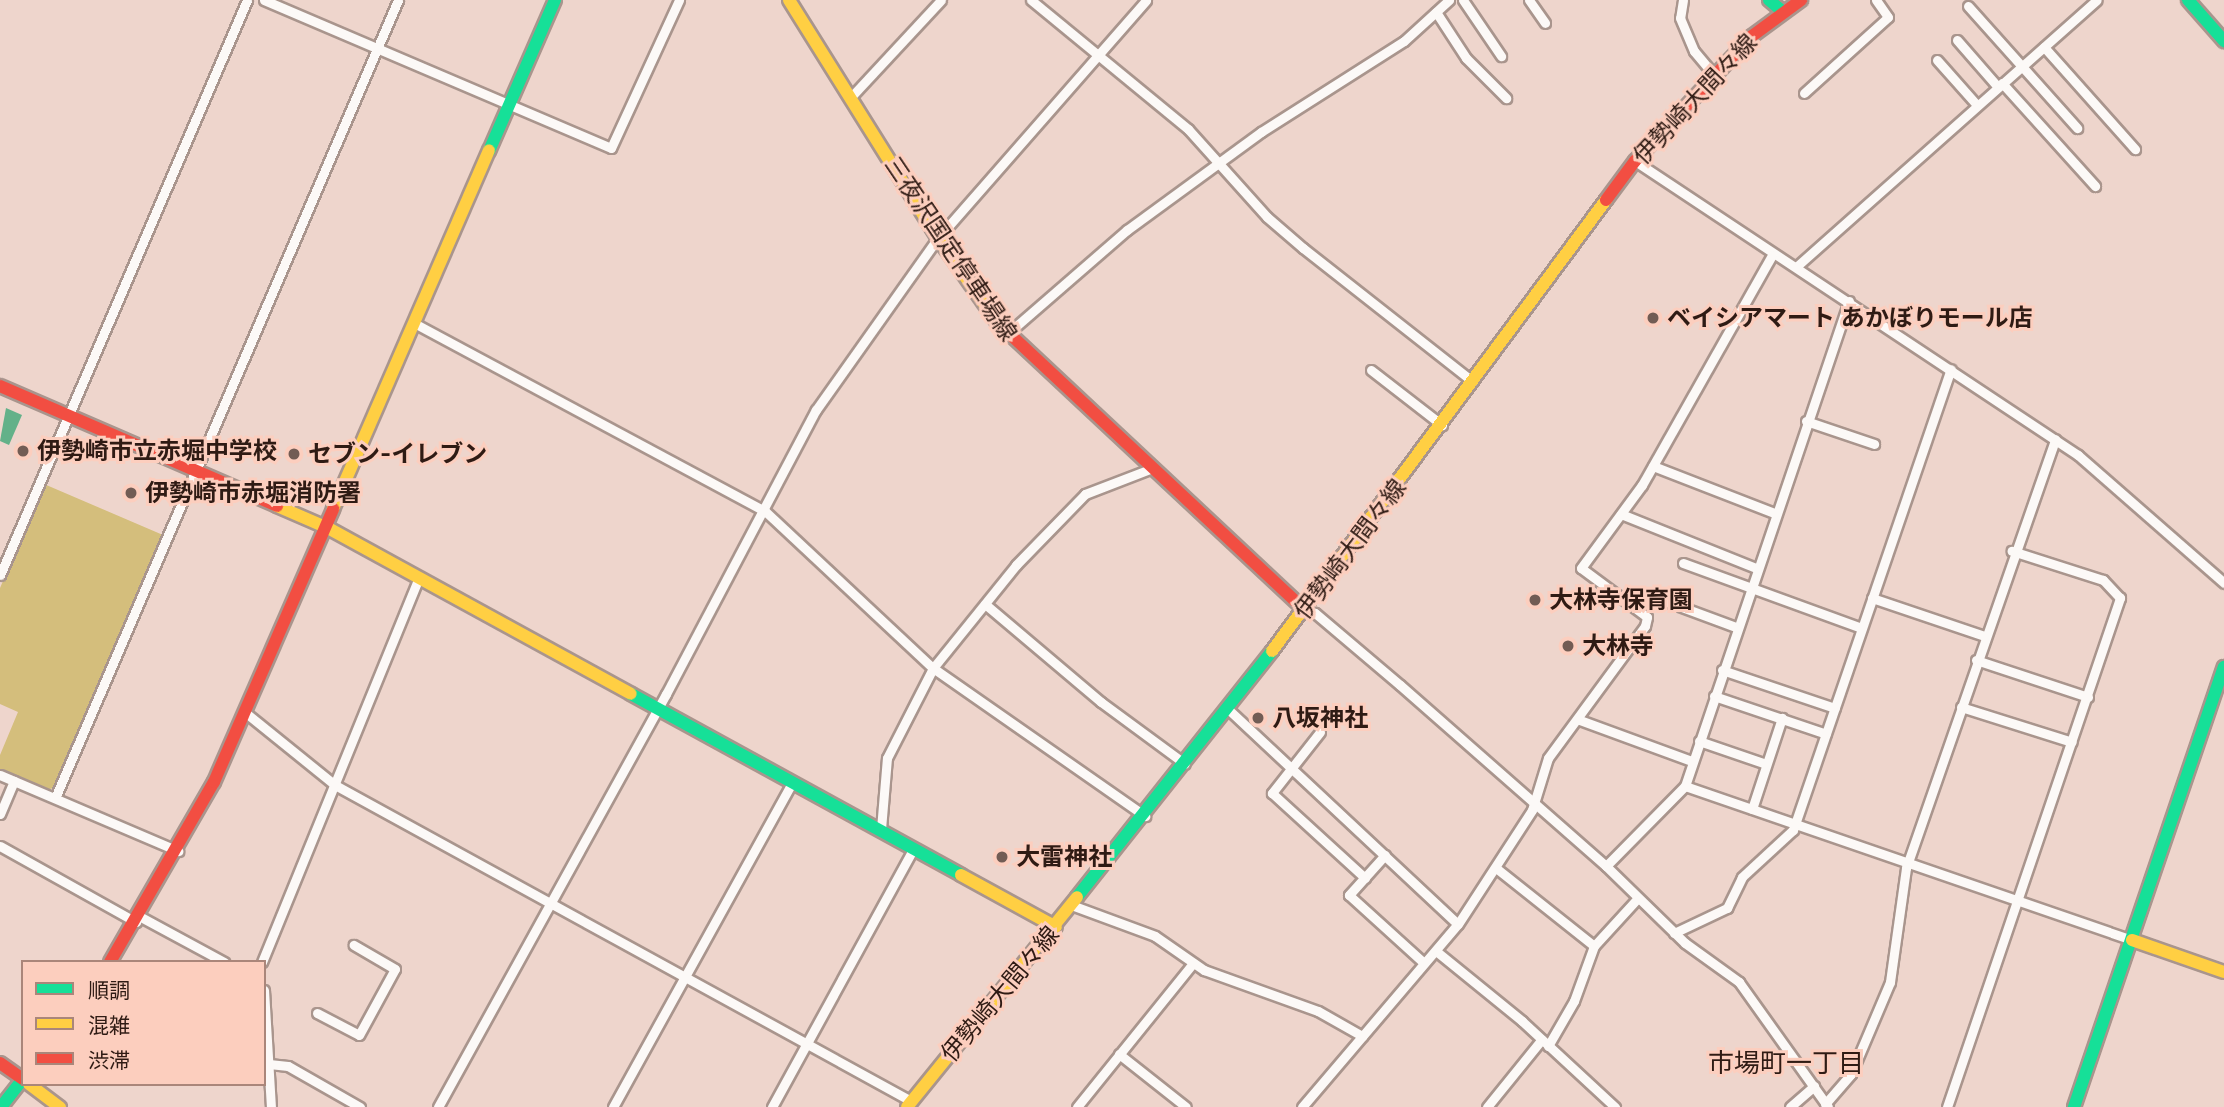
<!DOCTYPE html>
<meta charset="utf-8">
<style>
body{margin:0}
#map{position:relative;width:2224px;height:1107px;overflow:hidden;background:#eed5cc;font-family:Inter,"Noto Sans JP",sans-serif}
div>[style]{position:absolute}
.green>*{inset:0;background:#d4be7c}
.water>*{inset:0;background:#63b189}
.roads{filter:drop-shadow(2px 0 #a9958d) drop-shadow(-2px 0 #a9958d) drop-shadow(0 2px #a9958d) drop-shadow(0 -2px #a9958d)}
.street>*{height:9px;margin:-4.5px;padding:0 4.5px;transform-origin:4.5px;border-radius:4.5px;background:#fcf9f7}
.fast>*{height:12px;margin:-6px;padding:0 6px;transform-origin:6px;border-radius:6px;background:#16e098}
.slow>*{height:12px;margin:-6px;padding:0 6px;transform-origin:6px;border-radius:6px;background:#ffcf43}
.jam>*{height:12px;margin:-6px;padding:0 6px;transform-origin:6px;border-radius:6px;background:#f24e42}
.dots>*{width:19px;height:19px;translate:-50% -50%;box-sizing:border-box;border:4px solid #fccebe;border-radius:50%}
span{translate:-50% -50%;white-space:nowrap;text-align:center;line-height:1.15;-webkit-text-stroke:6px #fccebe;paint-order:stroke}
.street-label{font-size:24px;color:#2f1b14}
.poi-label{font-size:24px;color:#2f1b14;font-weight:700}
.left{translate:0 -50%;text-align:left}
.neighbourhood-label{font-size:26px;color:#2f1b14}
.legend{position:absolute;left:21px;top:960px;width:245px;height:126px;box-sizing:border-box;background:#fccebe;border:2px solid #aa867a;margin:0;padding:9px 12px;list-style:none;font-size:21px;color:#2f1b14}
.legend li{display:flex;align-items:center;gap:14px;height:35px}
.legend b{width:35px;border:2px solid #aa867a}
</style>
<div id="map">
<div class="green">
<div style="clip-path:polygon(44px 484px,163px 535px,54px 788px,45px 790px,0 770px,0 755px,18px 712px,0 704px,0 588px)"></div>
</div>
<div class="water">
<div style="clip-path:polygon(6px 408px,22px 415px,9px 445px,0 441px)"></div>
</div>
<div class="roads">
<div class="street">
<div style="left:264px;top:0;width:377px;rotate:23.1deg"></div>
<div style="left:611px;top:148px;width:163px;rotate:-65.3deg"></div>
<div style="left:1031px;top:0;width:203px;rotate:39.4deg"></div>
<div style="left:1188px;top:129px;width:118px;rotate:48.1deg"></div>
<div style="left:1267px;top:217px;width:48px;rotate:40.7deg"></div>
<div style="left:1303px;top:248px;width:216px;rotate:38.2deg"></div>
<div style="left:1463px;top:0;width:68px;rotate:55.8deg"></div>
<div style="left:1529px;top:0;width:28px;rotate:55deg"></div>
<div style="left:1683px;top:0;width:18px;rotate:99deg"></div>
<div style="left:1680px;top:18px;width:36px;rotate:67deg"></div>
<div style="left:1694px;top:51px;width:31px;rotate:50deg"></div>
<div style="left:1968px;top:6px;width:164px;rotate:48.2deg"></div>
<div style="left:1436px;top:12px;width:55px;rotate:56.9deg"></div>
<div style="left:1466px;top:58px;width:57px;rotate:45deg"></div>
<div style="left:1957px;top:40px;width:62px;rotate:48.9deg"></div>
<div style="left:2044px;top:47px;width:137px;rotate:48.3deg"></div>
<div style="left:1937px;top:60px;width:60px;rotate:48.4deg"></div>
<div style="left:2002px;top:83px;width:139px;rotate:47.9deg"></div>
<div style="left:1804px;top:93px;width:113px;rotate:-42.1deg"></div>
<div style="left:1888px;top:17px;width:21px;rotate:-125deg"></div>
<div style="left:851px;top:97px;width:132px;rotate:-47.1deg"></div>
<div style="left:1635px;top:161px;width:532px;rotate:33.57deg"></div>
<div style="left:2078px;top:455px;width:194px;rotate:41.2deg"></div>
<div style="left:1796px;top:267px;width:402px;rotate:-41.6deg"></div>
<div style="left:414px;top:323px;width:398px;rotate:28.2deg"></div>
<div style="left:765px;top:511px;width:230px;rotate:43.1deg"></div>
<div style="left:933px;top:668px;width:259px;rotate:34.9deg"></div>
<div style="left:1006px;top:335px;width:160px;rotate:-41deg"></div>
<div style="left:1127px;top:230px;width:166px;rotate:-36.2deg"></div>
<div style="left:1261px;top:132px;width:169px;rotate:-32.5deg"></div>
<div style="left:1404px;top:41px;width:61px;rotate:-42.3deg"></div>
<div style="left:1371px;top:370px;width:90px;rotate:37.8deg"></div>
<div style="left:1806px;top:421px;width:72px;rotate:18.7deg"></div>
<div style="left:1653px;top:466px;width:130px;rotate:21.2deg"></div>
<div style="left:1621px;top:514px;width:145px;rotate:21.8deg"></div>
<div style="left:1683px;top:563px;width:190px;rotate:20deg"></div>
<div style="left:0;top:575px;width:626px;rotate:-66.75deg"></div>
<div style="left:1652px;top:596px;width:90px;rotate:20.3deg"></div>
<div style="left:1872px;top:598px;width:118px;rotate:18.7deg"></div>
<div style="left:985px;top:604px;width:152px;rotate:40.2deg"></div>
<div style="left:1101px;top:702px;width:104px;rotate:36.4deg"></div>
<div style="left:1305px;top:610px;width:10px;rotate:17deg"></div>
<div style="left:1315px;top:613px;width:111px;rotate:40.3deg"></div>
<div style="left:1400px;top:685px;width:274px;rotate:41.3deg"></div>
<div style="left:1606px;top:866px;width:110px;rotate:44.3deg"></div>
<div style="left:1685px;top:943px;width:67px;rotate:35.8deg"></div>
<div style="left:1739px;top:982px;width:153px;rotate:54.5deg"></div>
<div style="left:1976px;top:660px;width:118px;rotate:18.3deg"></div>
<div style="left:1722px;top:670px;width:119px;rotate:18.6deg"></div>
<div style="left:1714px;top:696px;width:118px;rotate:18.7deg"></div>
<div style="left:1961px;top:707px;width:116px;rotate:17.5deg"></div>
<div style="left:1229px;top:710px;width:313px;rotate:43.1deg"></div>
<div style="left:246px;top:713px;width:114px;rotate:39deg"></div>
<div style="left:335px;top:785px;width:657px;rotate:28.75deg"></div>
<div style="left:1577px;top:719px;width:122px;rotate:20.1deg"></div>
<div style="left:1320px;top:732px;width:78px;rotate:128.2deg"></div>
<div style="left:1272px;top:793px;width:126px;rotate:42.4deg"></div>
<div style="left:1699px;top:741px;width:71px;rotate:18.9deg"></div>
<div style="left:0;top:775px;width:194px;rotate:23.1deg"></div>
<div style="left:1685px;top:786px;width:473px;rotate:19deg"></div>
<div style="left:55px;top:798px;width:869px;rotate:-66.74deg"></div>
<div style="left:1752px;top:809px;width:96px;rotate:-71.8deg"></div>
<div style="left:0;top:814px;width:36px;rotate:-67deg"></div>
<div style="left:881px;top:829px;width:71px;rotate:-85.2deg"></div>
<div style="left:887px;top:758px;width:101px;rotate:-62.9deg"></div>
<div style="left:933px;top:668px;width:132px;rotate:-51.1deg"></div>
<div style="left:1016px;top:565px;width:99px;rotate:-45.8deg"></div>
<div style="left:1085px;top:494px;width:70px;rotate:-21deg"></div>
<div style="left:0;top:846px;width:156px;rotate:29.2deg"></div>
<div style="left:1385px;top:855px;width:54px;rotate:132deg"></div>
<div style="left:1349px;top:895px;width:101px;rotate:42.2deg"></div>
<div style="left:1606px;top:866px;width:112px;rotate:-45.4deg"></div>
<div style="left:1685px;top:786px;width:512px;rotate:-71.32deg"></div>
<div style="left:1496px;top:868px;width:125px;rotate:38.5deg"></div>
<div style="left:1074px;top:906px;width:86px;rotate:20.3deg"></div>
<div style="left:1155px;top:936px;width:60px;rotate:34.8deg"></div>
<div style="left:1204px;top:970px;width:121px;rotate:19.8deg"></div>
<div style="left:1318px;top:1011px;width:51px;rotate:29.6deg"></div>
<div style="left:139px;top:916px;width:97px;rotate:28.4deg"></div>
<div style="left:1674px;top:933px;width:59px;rotate:-25.3deg"></div>
<div style="left:1727px;top:908px;width:34px;rotate:-64deg"></div>
<div style="left:1742px;top:877px;width:69px;rotate:-42.7deg"></div>
<div style="left:1793px;top:830px;width:487px;rotate:-71.1deg"></div>
<div style="left:1436px;top:951px;width:111px;rotate:39.1deg"></div>
<div style="left:1522px;top:1021px;width:127px;rotate:42.8deg"></div>
<div style="left:262px;top:962px;width:415px;rotate:-67.8deg"></div>
<div style="left:264px;top:990px;width:117px;rotate:86.6deg"></div>
<div style="left:317px;top:1013px;width:47px;rotate:27.6deg"></div>
<div style="left:359px;top:1035px;width:75px;rotate:-61.4deg"></div>
<div style="left:395px;top:969px;width:48px;rotate:-149.7deg"></div>
<div style="left:1548px;top:1046px;width:52px;rotate:-60deg"></div>
<div style="left:1574px;top:1001px;width:59px;rotate:-70deg"></div>
<div style="left:1594px;top:946px;width:65px;rotate:-47.5deg"></div>
<div style="left:1119px;top:1054px;width:85px;rotate:38.3deg"></div>
<div style="left:269px;top:1064px;width:19px;rotate:6deg"></div>
<div style="left:288px;top:1066px;width:83px;rotate:29.7deg"></div>
<div style="left:1825px;top:1104px;width:40px;rotate:-49deg"></div>
<div style="left:1851px;top:1074px;width:100px;rotate:-67deg"></div>
<div style="left:1890px;top:982px;width:115px;rotate:-82deg"></div>
<div style="left:1906px;top:868px;width:454px;rotate:-70.8deg"></div>
<div style="left:438px;top:1107px;width:472px;rotate:-61.1deg"></div>
<div style="left:666px;top:694px;width:321px;rotate:-62.2deg"></div>
<div style="left:816px;top:410px;width:211px;rotate:-54.7deg"></div>
<div style="left:938px;top:238px;width:316px;rotate:-48.8deg"></div>
<div style="left:613px;top:1107px;width:372px;rotate:-61.1deg"></div>
<div style="left:772px;top:1107px;width:294px;rotate:-61.3deg"></div>
<div style="left:1077px;top:1107px;width:185px;rotate:-51.1deg"></div>
<div style="left:1302px;top:1107px;width:240px;rotate:-49.6deg"></div>
<div style="left:1458px;top:924px;width:136px;rotate:-57deg"></div>
<div style="left:1532px;top:810px;width:54px;rotate:-72.9deg"></div>
<div style="left:1548px;top:758px;width:164px;rotate:-53.7deg"></div>
<div style="left:1645px;top:626px;width:9px;rotate:-77deg"></div>
<div style="left:1647px;top:617px;width:82px;rotate:-143.4deg"></div>
<div style="left:1581px;top:568px;width:103px;rotate:-53.7deg"></div>
<div style="left:1642px;top:485px;width:264px;rotate:-60.5deg"></div>
<div style="left:1487px;top:1107px;width:87px;rotate:-51deg"></div>
<div style="left:1790px;top:1107px;width:32px;rotate:-41deg"></div>
<div style="left:1947px;top:1107px;width:538px;rotate:-71.23deg"></div>
<div style="left:2120px;top:598px;width:25px;rotate:-133deg"></div>
<div style="left:2103px;top:580px;width:96px;rotate:-162.3deg"></div>
</div>
<div class="fast">
<div style="left:1769px;top:0;width:17px;rotate:40deg"></div>
<div style="left:2188px;top:0;width:55px;rotate:48.7deg"></div>
<div style="left:489px;top:151px;width:165px;rotate:-66.4deg"></div>
<div style="left:631px;top:694px;width:376px;rotate:28.7deg"></div>
<div style="left:1077px;top:897px;width:314px;rotate:-51.6deg"></div>
<div style="left:1px;top:1107px;width:36px;rotate:-52deg"></div>
<div style="left:2074px;top:1107px;width:465px;rotate:-71.2deg"></div>
</div>
<div class="slow">
<div style="left:789px;top:0;width:281px;rotate:58deg"></div>
<div style="left:938px;top:238px;width:103px;rotate:54.9deg"></div>
<div style="left:277px;top:506px;width:56px;rotate:23.3deg"></div>
<div style="left:328px;top:528px;width:345px;rotate:28.7deg"></div>
<div style="left:333px;top:509px;width:391px;rotate:-66.5deg"></div>
<div style="left:1272px;top:651px;width:561px;rotate:-53.48deg"></div>
<div style="left:961px;top:875px;width:108px;rotate:28.7deg"></div>
<div style="left:2132px;top:940px;width:97px;rotate:19.2deg"></div>
<div style="left:29px;top:1084px;width:39px;rotate:37deg"></div>
<div style="left:907px;top:1107px;width:270px;rotate:-51deg"></div>
</div>
<div class="jam">
<div style="left:1606px;top:200px;width:49px;rotate:-53.4deg"></div>
<div style="left:1635px;top:161px;width:171px;rotate:-46.9deg"></div>
<div style="left:1752px;top:36px;width:61px;rotate:-36.3deg"></div>
<div style="left:997px;top:322px;width:422px;rotate:43.1deg"></div>
<div style="left:0;top:386px;width:302px;rotate:23.4deg"></div>
<div style="left:110px;top:962px;width:208px;rotate:-60deg"></div>
<div style="left:214px;top:782px;width:298px;rotate:-66.4deg"></div>
<div style="left:0;top:1063px;width:28px;rotate:35deg"></div>
</div>
</div>
<div class="dots">
<div style="left:1653px;top:318px;background:#725c54"></div>
<div style="left:23px;top:451px;background:#725c54"></div>
<div style="left:294px;top:454px;background:#725c54"></div>
<div style="left:131px;top:493px;background:#725c54"></div>
<div style="left:1535px;top:600px;background:#725c54"></div>
<div style="left:1568px;top:646px;background:#725c54"></div>
<div style="left:1258px;top:718px;background:#725c54"></div>
<div style="left:1002px;top:857px;background:#725c54"></div>
</div>
<div class="street-label">
<span style="left:1695px;top:99px;rotate:-47deg">伊勢崎大間々線</span>
<span style="left:951px;top:249px;rotate:56deg">三夜沢国定停車場線</span>
<span style="left:1350px;top:549px;rotate:-53deg">伊勢崎大間々線</span>
<span style="left:1000px;top:994px;rotate:-50deg">伊勢崎大間々線</span>
</div>
<div class="poi-label">
<span class="left" style="left:1667px;top:318px">ベイシアマート あかぼりモール店</span>
<span class="left" style="left:37px;top:451px">伊勢崎市立赤堀中学校</span>
<span class="left" style="left:308px;top:454px">セブン-イレブン</span>
<span class="left" style="left:145px;top:493px">伊勢崎市赤堀消防署</span>
<span class="left" style="left:1549px;top:600px">大林寺保育園</span>
<span class="left" style="left:1582px;top:646px">大林寺</span>
<span class="left" style="left:1272px;top:718px">八坂神社</span>
<span class="left" style="left:1016px;top:857px">大雷神社</span>
</div>
<div class="neighbourhood-label">
<span style="left:1786px;top:1063px">市場町一丁目</span>
</div>
<ul class="legend">
<li><b style="height:9px;background:#16e098"></b>順調</li>
<li><b style="height:9px;background:#ffcf43"></b>混雑</li>
<li><b style="height:9px;background:#f24e42"></b>渋滞</li>
</ul>
</div>
